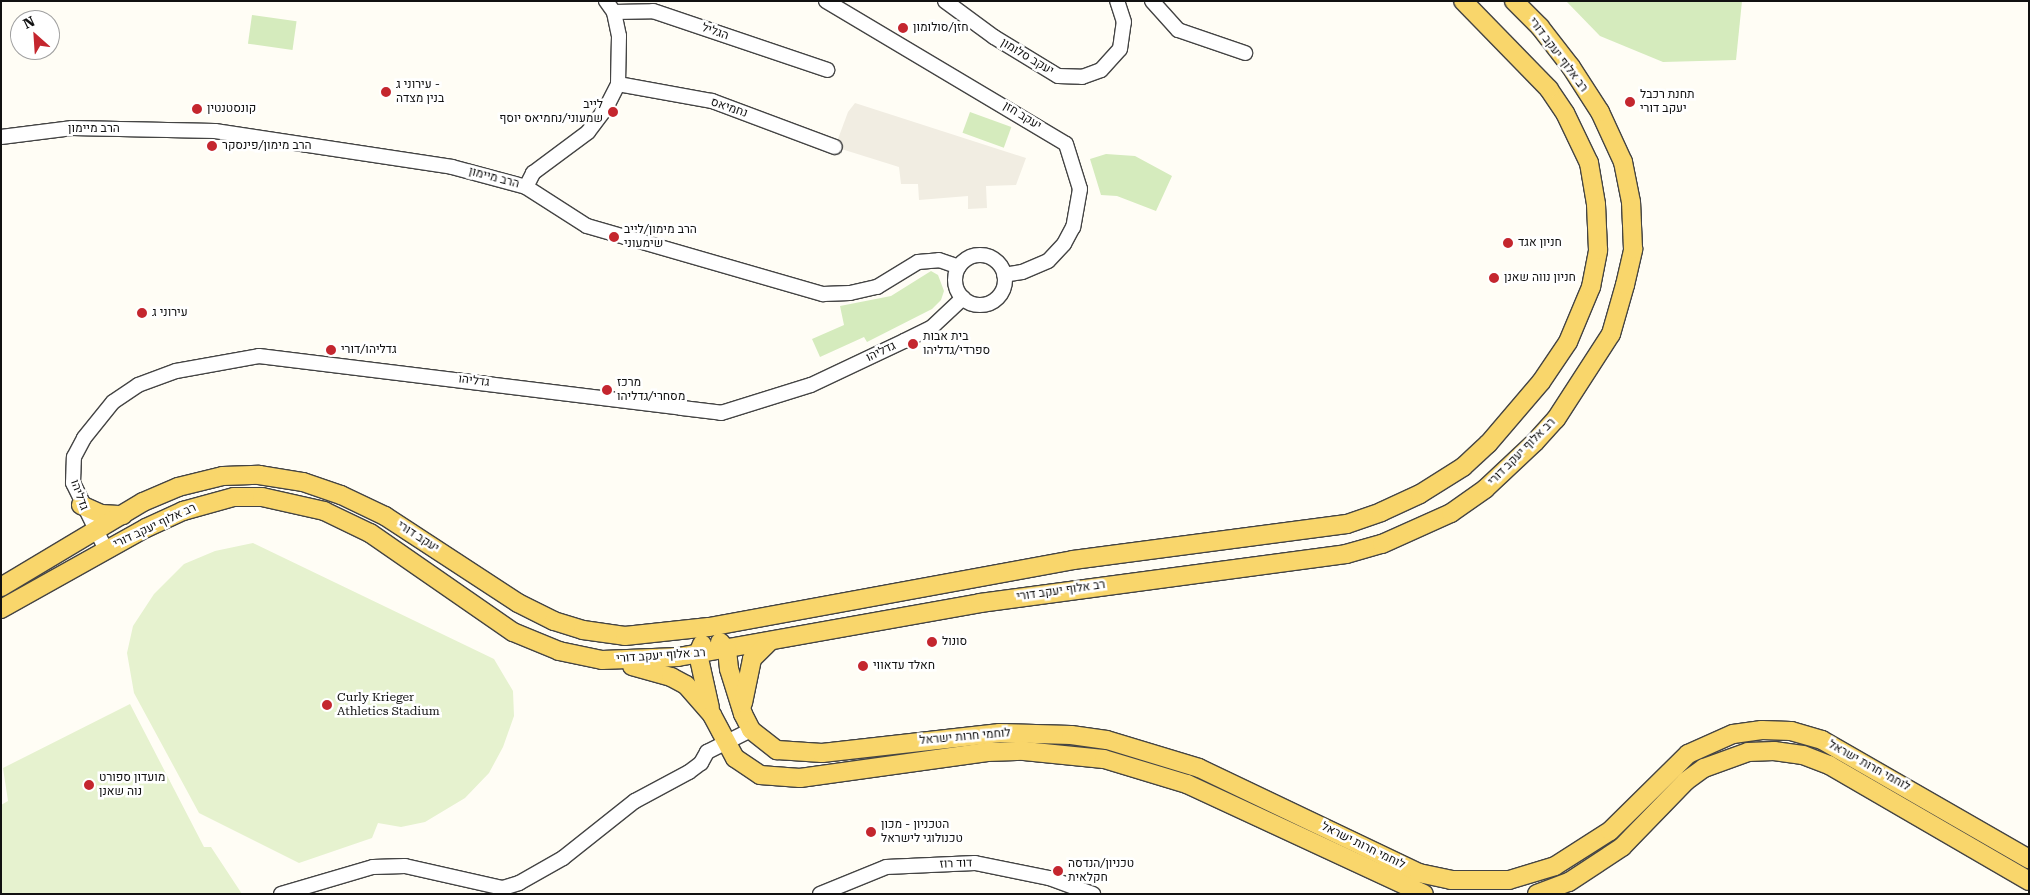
<!DOCTYPE html>
<meta charset="utf-8">
<style>
body{margin:0}
#map{position:relative;width:2030px;height:895px;overflow:hidden;background:#fffdf5;font-family:"Roboto Serif",Heebo,serif}
div>[style]{position:absolute}
.green>*{inset:0;background:#d5ebbd;transform-origin:0 0}
.pitch>*{inset:0;background:#e6f2cf}
.plaza>*{inset:0;background:#f1ede2}
.roads{filter:drop-shadow(1px 0 #444) drop-shadow(-1px 0 #444) drop-shadow(0 1px #444) drop-shadow(0 -1px #444)}
.minor>*{height:14px;margin:-7px;padding:0 7px;transform-origin:7px;border-radius:7px;background:#fff}
.minor>.ring{margin:-7px;padding:0;box-sizing:content-box;background:none;border:14px solid #fff;border-radius:50%}
.major>*{height:18px;margin:-9px;padding:0 9px;transform-origin:9px;border-radius:9px;background:#f9d66b}
.dots>*{width:14px;height:14px;translate:-50% -50%;box-sizing:border-box;border:2px solid #fff;border-radius:50%}
span{translate:-50% -50%;white-space:nowrap;text-align:center;line-height:1.15;-webkit-text-stroke:5px #fff;paint-order:stroke}
.poi-label{font-size:12px;color:#111}
.left{translate:0 -50%;text-align:left}
.right{translate:-100% -50%;text-align:right}
.street-label{font-size:12px;color:#111}
.frame{position:absolute;inset:0;border:2px solid #111;pointer-events:none}
.north{position:absolute;left:10px;top:10px;width:50px;height:50px;box-sizing:border-box;background:#fff;border:1px solid #a0a0a0;border-radius:50%;rotate:334deg;font-size:14px;font-weight:700;line-height:20px;text-align:center;color:#111}
.north::after{content:'';display:block;margin:auto;width:18px;height:22px;background:#c4262e;clip-path:polygon(50% 0,100% 100%,50% 72%,0 100%)}
</style>
<div id="map">
<div class="green">
<div style="clip-path:polygon(1566px 1px,1742px 1px,1736px 60px,1663px 62px,1600px 36px)"></div>
<div style="left:252px;top:15px;width:45px;height:29px;rotate:8deg"></div>
<div style="left:970px;top:112px;width:44px;height:22px;rotate:20deg"></div>
<div style="clip-path:polygon(1106px 154px,1135px 156px,1172px 176px,1156px 211px,1117px 196px,1101px 195px,1090px 159px)"></div>
<div style="clip-path:polygon(931px 271px,938px 275px,944px 291px,941px 300px,932px 309px,867px 342px,864px 337px,820px 357px,812px 339px,844px 325px,840px 306px,891px 296px)"></div>
</div>
<div class="pitch">
<div style="clip-path:polygon(253px 543px,494px 659px,513px 691px,514px 716px,503px 747px,489px 773px,465px 798px,425px 822px,401px 827px,378px 823px,372px 838px,299px 863px,199px 813px,134px 693px,127px 653px,133px 626px,154px 594px,184px 564px,215px 551px)"></div>
<div style="clip-path:polygon(130px 704px,204px 847px,211px 847px,242px 894px,1px 894px,1px 805px,8px 801px,3px 768px)"></div>
</div>
<div class="plaza">
<div style="clip-path:polygon(855px 103px,1026px 158px,1016px 185px,986px 186px,987px 208px,968px 209px,968px 196px,919px 200px,918px 184px,901px 184px,899px 167px,835px 147px,848px 112px)"></div>
</div>
<div class="roads">
<div class="minor">
<div style="left:606px;top:1px;width:14px;rotate:54deg"></div>
<div style="left:614px;top:12px;width:39px;rotate:-1deg"></div>
<div style="left:653px;top:11px;width:184px;rotate:18.7deg"></div>
<div style="left:826px;top:1px;width:279px;rotate:30.8deg"></div>
<div style="left:1066px;top:144px;width:47px;rotate:72.7deg"></div>
<div style="left:1080px;top:189px;width:39px;rotate:100deg"></div>
<div style="left:1073px;top:227px;width:19px;rotate:118deg"></div>
<div style="left:1064px;top:244px;width:23px;rotate:133deg"></div>
<div style="left:1048px;top:261px;width:28px;rotate:157deg"></div>
<div style="left:1022px;top:272px;width:18px;rotate:171deg"></div>
<div style="left:945px;top:1px;width:61px;rotate:36.3deg"></div>
<div style="left:994px;top:37px;width:75px;rotate:31.4deg"></div>
<div style="left:1058px;top:76px;width:24px;rotate:2deg"></div>
<div style="left:1082px;top:77px;width:20px;rotate:-20deg"></div>
<div style="left:1101px;top:70px;width:28px;rotate:-48deg"></div>
<div style="left:1120px;top:49px;width:27px;rotate:-82deg"></div>
<div style="left:1124px;top:22px;width:22px;rotate:-108deg"></div>
<div style="left:1152px;top:1px;width:39px;rotate:48deg"></div>
<div style="left:1178px;top:30px;width:71px;rotate:18.9deg"></div>
<div style="left:618px;top:84px;width:96px;rotate:10.3deg"></div>
<div style="left:712px;top:101px;width:131px;rotate:20.5deg"></div>
<div style="left:1px;top:137px;width:72px;rotate:-7.2deg"></div>
<div style="left:72px;top:128px;width:143px;rotate:1.2deg"></div>
<div style="left:215px;top:131px;width:240px;rotate:8.6deg"></div>
<div style="left:452px;top:167px;width:77px;rotate:15.1deg"></div>
<div style="left:526px;top:187px;width:72px;rotate:32.6deg"></div>
<div style="left:587px;top:226px;width:246px;rotate:16.1deg"></div>
<div style="left:823px;top:294px;width:27px;rotate:-2deg"></div>
<div style="left:850px;top:293px;width:28px;rotate:-13deg"></div>
<div style="left:877px;top:287px;width:48px;rotate:-31.4deg"></div>
<div style="left:918px;top:262px;width:21px;rotate:-5deg"></div>
<div style="left:939px;top:260px;width:21px;rotate:19deg"></div>
<div style="left:526px;top:187px;width:16px;rotate:-63deg"></div>
<div style="left:533px;top:173px;width:69px;rotate:-36.7deg"></div>
<div style="left:588px;top:132px;width:30px;rotate:-53deg"></div>
<div style="left:606px;top:108px;width:27px;rotate:-63deg"></div>
<div style="left:618px;top:84px;width:48px;rotate:-88.8deg"></div>
<div style="left:619px;top:36px;width:25px;rotate:-102deg"></div>
<div class="ring" style="left:955px;top:255px;width:36px;height:36px"></div>
<div style="left:106px;top:550px;width:75px;rotate:-116.2deg"></div>
<div style="left:73px;top:483px;width:26px;rotate:-88deg"></div>
<div style="left:74px;top:457px;width:21px;rotate:-62deg"></div>
<div style="left:84px;top:438px;width:46px;rotate:-51.1deg"></div>
<div style="left:113px;top:402px;width:30px;rotate:-34deg"></div>
<div style="left:138px;top:385px;width:40px;rotate:-20.2deg"></div>
<div style="left:176px;top:371px;width:84px;rotate:-10.2deg"></div>
<div style="left:259px;top:356px;width:466px;rotate:7deg"></div>
<div style="left:721px;top:413px;width:94px;rotate:-17.3deg"></div>
<div style="left:811px;top:385px;width:103px;rotate:-25.3deg"></div>
<div style="left:904px;top:341px;width:30px;rotate:-26deg"></div>
<div style="left:931px;top:328px;width:44px;rotate:-43.2deg"></div>
<div style="left:281px;top:894px;width:96px;rotate:-16.4deg"></div>
<div style="left:373px;top:867px;width:32px;rotate:-2deg"></div>
<div style="left:405px;top:866px;width:100px;rotate:12.7deg"></div>
<div style="left:503px;top:888px;width:17px;rotate:-17deg"></div>
<div style="left:519px;top:883px;width:51px;rotate:-29.6deg"></div>
<div style="left:563px;top:858px;width:92px;rotate:-38.4deg"></div>
<div style="left:635px;top:801px;width:61px;rotate:-28.2deg"></div>
<div style="left:689px;top:772px;width:15px;rotate:-37deg"></div>
<div style="left:701px;top:763px;width:13px;rotate:-61deg"></div>
<div style="left:707px;top:752px;width:49px;rotate:-26.6deg"></div>
<div style="left:820px;top:894px;width:71px;rotate:-22.2deg"></div>
<div style="left:886px;top:867px;width:89px;rotate:-2.6deg"></div>
<div style="left:975px;top:863px;width:76px;rotate:11.5deg"></div>
<div style="left:1049px;top:878px;width:47px;rotate:20deg"></div>
</div>
<div class="major">
<div style="left:81px;top:505px;width:22px;rotate:24deg"></div>
<div style="left:101px;top:514px;width:22px;rotate:3deg"></div>
<div style="left:1px;top:587px;width:165px;rotate:-30.9deg"></div>
<div style="left:143px;top:502px;width:38px;rotate:-23deg"></div>
<div style="left:178px;top:487px;width:46px;rotate:-13.7deg"></div>
<div style="left:223px;top:476px;width:36px;rotate:-2deg"></div>
<div style="left:259px;top:475px;width:45px;rotate:9deg"></div>
<div style="left:303px;top:482px;width:40px;rotate:18.9deg"></div>
<div style="left:341px;top:495px;width:49px;rotate:25.5deg"></div>
<div style="left:385px;top:516px;width:159px;rotate:33.2deg"></div>
<div style="left:518px;top:603px;width:40px;rotate:26.6deg"></div>
<div style="left:554px;top:621px;width:30px;rotate:17deg"></div>
<div style="left:583px;top:630px;width:42px;rotate:8.1deg"></div>
<div style="left:625px;top:636px;width:84px;rotate:-6.1deg"></div>
<div style="left:709px;top:627px;width:370px;rotate:-10.4deg"></div>
<div style="left:1073px;top:560px;width:276px;rotate:-7.5deg"></div>
<div style="left:1347px;top:524px;width:36px;rotate:-19deg"></div>
<div style="left:1381px;top:512px;width:43px;rotate:-24.8deg"></div>
<div style="left:1420px;top:494px;width:51px;rotate:-32.1deg"></div>
<div style="left:1463px;top:467px;width:34px;rotate:-43deg"></div>
<div style="left:1488px;top:444px;width:82px;rotate:-49.5deg"></div>
<div style="left:1541px;top:382px;width:48px;rotate:-56deg"></div>
<div style="left:1568px;top:342px;width:60px;rotate:-67.3deg"></div>
<div style="left:1591px;top:287px;width:38px;rotate:-79deg"></div>
<div style="left:1598px;top:250px;width:46px;rotate:-92.5deg"></div>
<div style="left:1596px;top:204px;width:42px;rotate:-99.7deg"></div>
<div style="left:1589px;top:163px;width:55px;rotate:-115.6deg"></div>
<div style="left:1565px;top:113px;width:29px;rotate:-124deg"></div>
<div style="left:1549px;top:89px;width:123px;rotate:-134.3deg"></div>
<div style="left:1px;top:609px;width:166px;rotate:-29.2deg"></div>
<div style="left:146px;top:528px;width:41px;rotate:-24.7deg"></div>
<div style="left:183px;top:511px;width:53px;rotate:-15.4deg"></div>
<div style="left:234px;top:497px;width:28px"></div>
<div style="left:262px;top:497px;width:64px;rotate:12.7deg"></div>
<div style="left:324px;top:511px;width:51px;rotate:25.6deg"></div>
<div style="left:370px;top:533px;width:174px;rotate:34.7deg"></div>
<div style="left:513px;top:632px;width:50px;rotate:22.4deg"></div>
<div style="left:559px;top:651px;width:44px;rotate:11.8deg"></div>
<div style="left:602px;top:660px;width:76px;rotate:-2.3deg"></div>
<div style="left:678px;top:657px;width:307px;rotate:-10.1deg"></div>
<div style="left:980px;top:603px;width:369px;rotate:-7.6deg"></div>
<div style="left:1346px;top:554px;width:37px;rotate:-16deg"></div>
<div style="left:1382px;top:544px;width:76px;rotate:-24.2deg"></div>
<div style="left:1451px;top:513px;width:42px;rotate:-35.2deg"></div>
<div style="left:1485px;top:489px;width:69px;rotate:-43.2deg"></div>
<div style="left:1535px;top:442px;width:31px;rotate:-48deg"></div>
<div style="left:1556px;top:419px;width:101px;rotate:-57.1deg"></div>
<div style="left:1611px;top:334px;width:51px;rotate:-74.1deg"></div>
<div style="left:1625px;top:285px;width:37px;rotate:-77deg"></div>
<div style="left:1633px;top:249px;width:47px;rotate:-92.4deg"></div>
<div style="left:1631px;top:202px;width:41px;rotate:-101.3deg"></div>
<div style="left:1623px;top:162px;width:55px;rotate:-114.7deg"></div>
<div style="left:1600px;top:112px;width:54px;rotate:-122.8deg"></div>
<div style="left:1571px;top:67px;width:51px;rotate:-127.8deg"></div>
<div style="left:1540px;top:27px;width:37px;rotate:-135deg"></div>
<div style="left:720px;top:642px;width:11px;rotate:49deg"></div>
<div style="left:727px;top:650px;width:19px;rotate:84deg"></div>
<div style="left:729px;top:669px;width:47px;rotate:72.7deg"></div>
<div style="left:743px;top:714px;width:18px;rotate:63deg"></div>
<div style="left:751px;top:730px;width:33px;rotate:38deg"></div>
<div style="left:777px;top:750px;width:45px;rotate:3.8deg"></div>
<div style="left:822px;top:753px;width:179px;rotate:-6.4deg"></div>
<div style="left:1000px;top:733px;width:71px;rotate:1.6deg"></div>
<div style="left:1071px;top:735px;width:36px;rotate:8deg"></div>
<div style="left:1107px;top:740px;width:96px;rotate:16.9deg"></div>
<div style="left:1199px;top:768px;width:244px;rotate:25.5deg"></div>
<div style="left:1419px;top:873px;width:33px;rotate:12deg"></div>
<div style="left:1451px;top:880px;width:58px"></div>
<div style="left:1509px;top:880px;width:48px;rotate:-16.9deg"></div>
<div style="left:1555px;top:866px;width:65px;rotate:-32.5deg"></div>
<div style="left:1610px;top:831px;width:110px;rotate:-44.6deg"></div>
<div style="left:1688px;top:754px;width:49px;rotate:-24deg"></div>
<div style="left:1733px;top:734px;width:29px;rotate:-8deg"></div>
<div style="left:1762px;top:730px;width:29px;rotate:2deg"></div>
<div style="left:1791px;top:731px;width:32px;rotate:16deg"></div>
<div style="left:1822px;top:740px;width:239px;rotate:29.9deg"></div>
<div style="left:702px;top:644px;width:11px;rotate:112deg"></div>
<div style="left:698px;top:654px;width:55px;rotate:77.5deg"></div>
<div style="left:632px;top:666px;width:41px;rotate:15.8deg"></div>
<div style="left:671px;top:677px;width:17px;rotate:28deg"></div>
<div style="left:686px;top:685px;width:40px;rotate:49deg"></div>
<div style="left:712px;top:715px;width:49px;rotate:61.9deg"></div>
<div style="left:735px;top:758px;width:30px;rotate:34deg"></div>
<div style="left:760px;top:775px;width:40px;rotate:4.3deg"></div>
<div style="left:800px;top:778px;width:189px;rotate:-7.9deg"></div>
<div style="left:987px;top:752px;width:37px;rotate:-2deg"></div>
<div style="left:1024px;top:751px;width:80px;rotate:5.7deg"></div>
<div style="left:1104px;top:759px;width:87px;rotate:16.8deg"></div>
<div style="left:1187px;top:784px;width:261px;rotate:24.9deg"></div>
<div style="left:743px;top:703px;width:45px;rotate:-78.4deg"></div>
<div style="left:752px;top:659px;width:24px;rotate:-45deg"></div>
<div style="left:1537px;top:894px;width:34px;rotate:-21deg"></div>
<div style="left:1569px;top:882px;width:64px;rotate:-33.4deg"></div>
<div style="left:1622px;top:847px;width:92px;rotate:-45.9deg"></div>
<div style="left:1686px;top:781px;width:22px;rotate:-36deg"></div>
<div style="left:1704px;top:768px;width:47px;rotate:-20deg"></div>
<div style="left:1748px;top:752px;width:26px;rotate:-2deg"></div>
<div style="left:1774px;top:751px;width:29px;rotate:8deg"></div>
<div style="left:1803px;top:755px;width:28px;rotate:21deg"></div>
<div style="left:1829px;top:765px;width:231px;rotate:30.1deg"></div>
</div>
</div>
<div class="dots">
<div style="left:903px;top:28px;background:#c4262e"></div>
<div style="left:386px;top:92px;background:#c4262e"></div>
<div style="left:1630px;top:102px;background:#c4262e"></div>
<div style="left:197px;top:109px;background:#c4262e"></div>
<div style="left:613px;top:112px;background:#c4262e"></div>
<div style="left:212px;top:146px;background:#c4262e"></div>
<div style="left:614px;top:237px;background:#c4262e"></div>
<div style="left:1508px;top:243px;background:#c4262e"></div>
<div style="left:1494px;top:278px;background:#c4262e"></div>
<div style="left:142px;top:313px;background:#c4262e"></div>
<div style="left:913px;top:344px;background:#c4262e"></div>
<div style="left:331px;top:350px;background:#c4262e"></div>
<div style="left:607px;top:390px;background:#c4262e"></div>
<div style="left:932px;top:642px;background:#c4262e"></div>
<div style="left:863px;top:666px;background:#c4262e"></div>
<div style="left:327px;top:705px;background:#c4262e"></div>
<div style="left:89px;top:785px;background:#c4262e"></div>
<div style="left:871px;top:832px;background:#c4262e"></div>
<div style="left:1058px;top:871px;background:#c4262e"></div>
</div>
<div class="poi-label">
<span class="left" style="left:913px;top:28px">חזן/סולומון</span>
<span class="left" style="left:396px;top:92px">עירוני ג -<br>בנין מצדה</span>
<span class="left" style="left:1640px;top:102px">תחנת רכבל<br>יעקב דורי</span>
<span class="right" style="left:603px;top:112px">לייב<br>שמעוני/נחמיאס יוסף</span>
<span class="left" style="left:207px;top:109px">קונסטנטין</span>
<span class="left" style="left:222px;top:146px">הרב מימון/פינסקר</span>
<span class="left" style="left:624px;top:237px">הרב מימון/לייב<br>שימעוני</span>
<span class="left" style="left:1518px;top:243px">חניון אגד</span>
<span class="left" style="left:1504px;top:278px">חניון נווה שאנן</span>
<span class="left" style="left:152px;top:313px">עירוני ג</span>
<span class="left" style="left:923px;top:344px">בית אבות<br>ספרדי/גדליהו</span>
<span class="left" style="left:341px;top:350px">גדליהו/דורי</span>
<span class="left" style="left:617px;top:390px">מרכז<br>מסחרי/גדליהו</span>
<span class="left" style="left:942px;top:642px">סונול</span>
<span class="left" style="left:873px;top:666px">חאלד עדאווי</span>
<span class="left" style="left:337px;top:705px">Curly Krieger<br>Athletics Stadium</span>
<span class="left" style="left:99px;top:785px">מועדון ספורט<br>נוה שאנן</span>
<span class="left" style="left:881px;top:832px">הטכניון - מכון<br>טכנולוגי לישראל</span>
<span class="left" style="left:1068px;top:871px">טכניון/הנדסה<br>חקלאית</span>
</div>
<div class="street-label">
<span style="left:715px;top:32px;rotate:19deg">הגליל</span>
<span style="left:1558px;top:55px;rotate:53deg">רב אלוף יעקב דורי</span>
<span style="left:1027px;top:57px;rotate:31deg">יעקב סלומון</span>
<span style="left:729px;top:108px;rotate:19deg">נחמיאס</span>
<span style="left:1022px;top:116px;rotate:32deg">יעקב חזן</span>
<span style="left:94px;top:129px">הרב מיימון</span>
<span style="left:494px;top:178px;rotate:15deg">הרב מיימון</span>
<span style="left:881px;top:352px;rotate:-25deg">גדליהו</span>
<span style="left:474px;top:381px;rotate:7deg">גדליהו</span>
<span style="left:1522px;top:452px;rotate:-45deg">רב אלוף יעקב דורי</span>
<span style="left:79px;top:495px;rotate:70deg">גדליהו</span>
<span style="left:155px;top:526px;rotate:-25deg">רב אלוף יעקב דורי</span>
<span style="left:418px;top:537px;rotate:33deg">יעקב דורי</span>
<span style="left:1061px;top:591px;rotate:-8deg">רב אלוף יעקב דורי</span>
<span style="left:661px;top:656px;rotate:-4deg">רב אלוף יעקב דורי</span>
<span style="left:965px;top:737px;rotate:-5deg">לוחמי חרות ישראל</span>
<span style="left:1869px;top:766px;rotate:29deg">לוחמי חרות ישראל</span>
<span style="left:1363px;top:846px;rotate:26deg">לוחמי חרות ישראל</span>
<span style="left:956px;top:864px;rotate:-2deg">דוד רוז</span>
</div>
<div class="frame"></div>
<div class="north">N</div>
</div>
